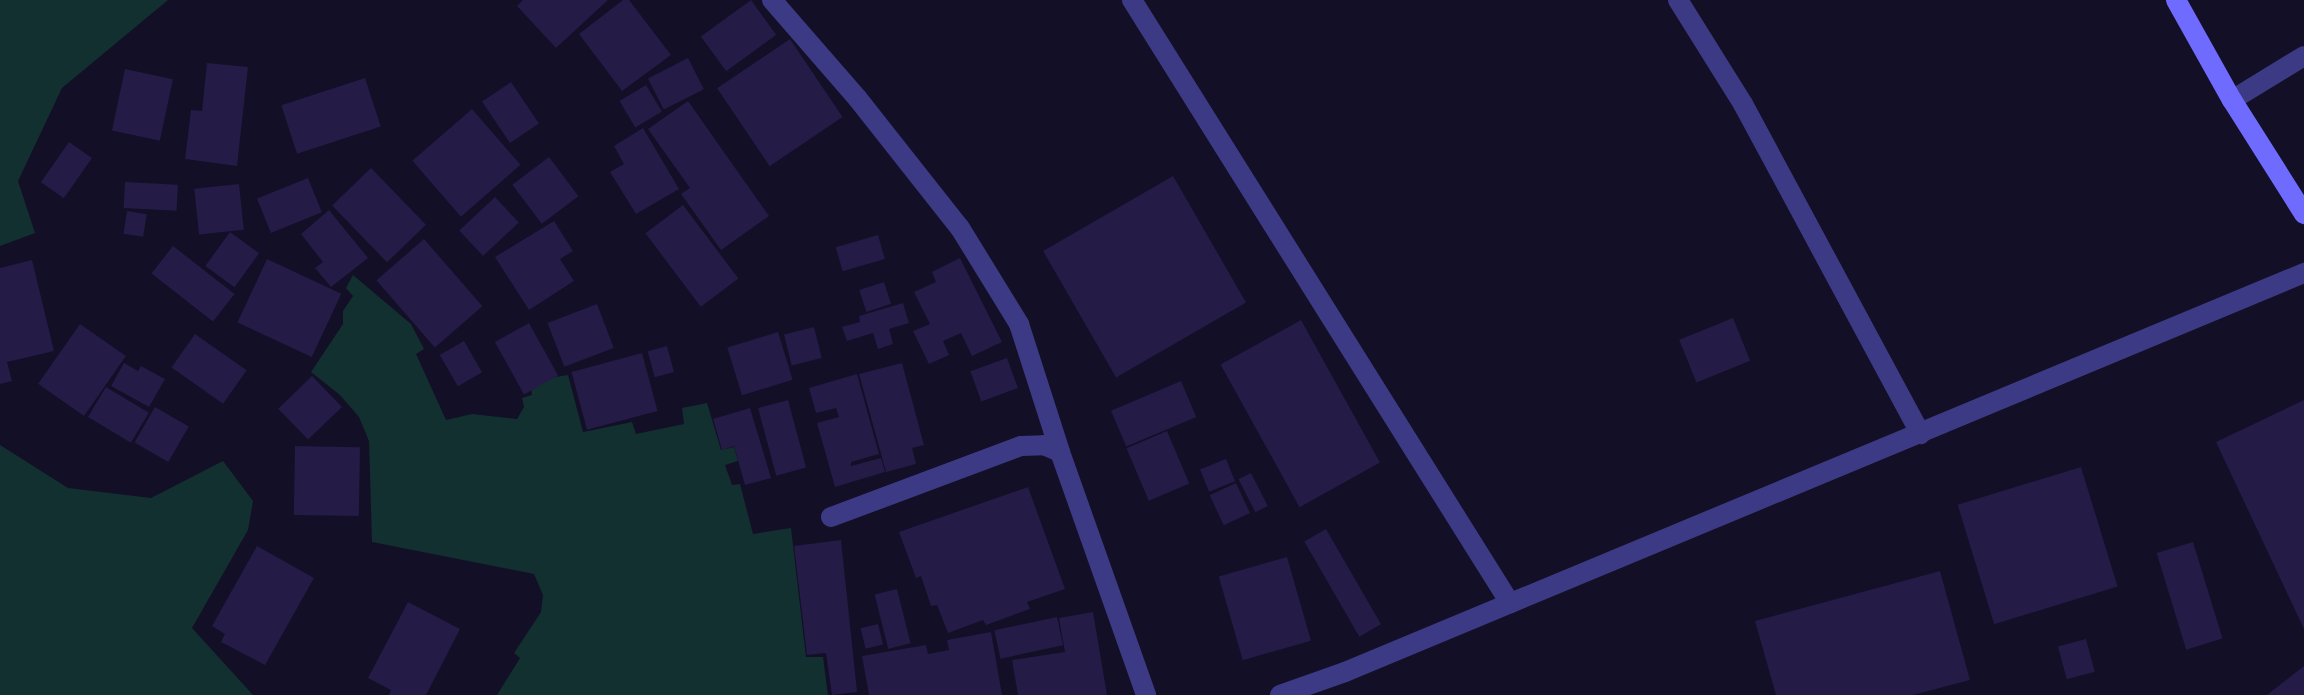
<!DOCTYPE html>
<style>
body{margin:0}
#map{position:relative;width:2304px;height:695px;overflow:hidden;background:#130f26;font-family:"Fira Sans",sans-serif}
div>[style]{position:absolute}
.green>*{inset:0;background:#12302f}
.building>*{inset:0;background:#241b47;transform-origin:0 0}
.street>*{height:20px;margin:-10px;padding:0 10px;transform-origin:10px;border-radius:10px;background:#3d3a85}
.secondary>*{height:20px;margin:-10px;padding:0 10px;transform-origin:10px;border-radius:10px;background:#6f6bff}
span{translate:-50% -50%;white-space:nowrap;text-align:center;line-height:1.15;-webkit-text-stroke:7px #130f26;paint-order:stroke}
</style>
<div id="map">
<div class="green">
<div style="clip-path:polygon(0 0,168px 0,62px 88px,18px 181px,35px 233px,0 246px)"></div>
<div style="clip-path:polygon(353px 275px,411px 324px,424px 349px,416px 354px,446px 420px,472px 414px,517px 419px,524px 407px,522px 398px,532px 395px,530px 381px,568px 375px,583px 432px,632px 422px,636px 434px,684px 424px,682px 408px,707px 403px,721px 450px,734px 447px,738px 461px,725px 465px,732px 485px,740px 484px,753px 534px,791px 528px,806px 657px,823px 657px,828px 695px,497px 695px,520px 658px,514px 653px,541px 612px,543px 595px,534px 574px,372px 542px,369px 441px,359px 417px,340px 395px,311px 372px,343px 324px,343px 311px,353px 296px,346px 288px)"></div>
<div style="clip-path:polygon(0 445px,68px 488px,151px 498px,223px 461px,253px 501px,248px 530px,192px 628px,253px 695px,0 695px)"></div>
</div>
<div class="building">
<div style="clip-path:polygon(523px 0,608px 0,556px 48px,517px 6px)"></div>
<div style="clip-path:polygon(623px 0,629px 0,671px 55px,622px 91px,579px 34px)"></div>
<div style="left:751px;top:0;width:43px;height:62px;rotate:54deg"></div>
<div style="left:790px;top:39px;width:94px;height:88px;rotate:56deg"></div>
<div style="left:688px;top:58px;width:35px;height:45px;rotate:63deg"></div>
<div style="clip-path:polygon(207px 63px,248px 67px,237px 166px,185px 159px,191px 110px,202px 111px)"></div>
<div style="left:125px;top:69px;width:49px;height:63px;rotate:12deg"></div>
<div style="left:365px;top:78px;width:51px;height:88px;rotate:72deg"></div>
<div style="left:511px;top:82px;width:50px;height:35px;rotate:56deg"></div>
<div style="left:646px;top:85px;width:31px;height:31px;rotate:59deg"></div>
<div style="clip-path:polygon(688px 101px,769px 216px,721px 250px,681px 194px,690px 188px,648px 129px)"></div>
<div style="left:472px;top:109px;width:74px;height:79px;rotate:49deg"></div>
<div style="clip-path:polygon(643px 128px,679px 189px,636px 214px,610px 172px,624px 164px,614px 146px)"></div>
<div style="left:69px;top:142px;width:28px;height:49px;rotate:35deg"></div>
<div style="left:549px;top:157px;width:49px;height:46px;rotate:53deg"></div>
<div style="left:371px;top:168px;width:79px;height:54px;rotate:46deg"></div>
<div style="left:1173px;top:176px;width:146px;height:150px;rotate:60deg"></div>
<div style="left:308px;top:178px;width:37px;height:55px;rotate:68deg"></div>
<div style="left:125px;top:182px;width:53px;height:26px;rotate:3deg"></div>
<div style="left:239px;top:184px;width:46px;height:45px;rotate:84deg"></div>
<div style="left:495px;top:197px;width:35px;height:49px;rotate:47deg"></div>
<div style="left:683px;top:205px;width:92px;height:47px;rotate:53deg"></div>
<div style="clip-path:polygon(329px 210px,368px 258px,331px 287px,315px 268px,323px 262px,301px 234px)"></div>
<div style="left:127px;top:211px;width:20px;height:23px;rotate:9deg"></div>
<div style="clip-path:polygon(554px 221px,573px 251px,560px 259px,574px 281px,529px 310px,495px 257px)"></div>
<div style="left:230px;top:232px;width:36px;height:42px;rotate:36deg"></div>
<div style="left:878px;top:235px;width:25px;height:44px;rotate:74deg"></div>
<div style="left:424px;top:239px;width:89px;height:63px;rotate:49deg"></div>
<div style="left:173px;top:246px;width:78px;height:35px;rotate:38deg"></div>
<div style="clip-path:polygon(960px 258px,1002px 342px,972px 356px,961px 333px,943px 341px,949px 355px,929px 364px,913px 331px,930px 324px,914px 292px,936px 282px,932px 272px)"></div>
<div style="left:267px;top:259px;width:82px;height:70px;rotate:25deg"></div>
<div style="clip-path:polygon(32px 260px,54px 351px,7px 362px,12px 381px,0 384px,0 268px)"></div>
<div style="left:884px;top:282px;width:23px;height:26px;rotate:72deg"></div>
<div style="clip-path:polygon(903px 303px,909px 323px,889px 329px,893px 344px,878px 349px,873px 333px,847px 341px,842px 327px,860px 322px,859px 316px)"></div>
<div style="left:597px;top:304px;width:47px;height:53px;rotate:69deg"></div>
<div style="left:1733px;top:318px;width:46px;height:58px;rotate:68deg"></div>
<div style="left:1301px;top:320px;width:163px;height:92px;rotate:61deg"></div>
<div style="left:529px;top:323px;width:60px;height:39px;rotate:61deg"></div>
<div style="left:80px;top:324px;width:56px;height:73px;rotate:35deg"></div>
<div style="left:814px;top:327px;width:32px;height:31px;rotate:76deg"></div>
<div style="left:778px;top:332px;width:50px;height:53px;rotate:73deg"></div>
<div style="left:195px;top:334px;width:63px;height:41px;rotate:35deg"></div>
<div style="left:464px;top:341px;width:36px;height:28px;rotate:60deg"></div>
<div style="left:667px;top:346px;width:27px;height:20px;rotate:75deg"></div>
<div style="left:642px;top:353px;width:60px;height:73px;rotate:75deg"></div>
<div style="left:1007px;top:358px;width:32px;height:39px;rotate:70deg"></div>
<div style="clip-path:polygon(124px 363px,138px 371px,141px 366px,165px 379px,149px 407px,111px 386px)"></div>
<div style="clip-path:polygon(902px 363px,924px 445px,912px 448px,916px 464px,886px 472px,859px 374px)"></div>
<div style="clip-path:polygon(857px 374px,879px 454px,851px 462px,851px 466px,881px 458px,885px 472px,835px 487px,817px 423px,839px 417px,836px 408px,816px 413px,809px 388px)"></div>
<div style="left:312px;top:376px;width:43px;height:47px;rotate:46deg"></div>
<div style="left:1181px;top:381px;width:39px;height:76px;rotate:67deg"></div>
<div style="left:106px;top:387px;width:50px;height:35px;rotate:31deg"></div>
<div style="left:788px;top:400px;width:70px;height:31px;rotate:75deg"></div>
<div style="clip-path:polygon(2304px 400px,2304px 629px,2216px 442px)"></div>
<div style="left:155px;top:407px;width:39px;height:41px;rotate:30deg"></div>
<div style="clip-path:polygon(750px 408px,771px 478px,745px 485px,734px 446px,722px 450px,713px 419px)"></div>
<div style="left:1167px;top:431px;width:57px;height:44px;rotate:67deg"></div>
<div style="left:295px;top:446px;width:65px;height:69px;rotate:1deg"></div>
<div style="left:1226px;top:459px;width:24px;height:28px;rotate:68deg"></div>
<div style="left:2081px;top:467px;width:125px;height:129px;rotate:73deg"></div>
<div style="left:1251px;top:473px;width:37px;height:14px;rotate:63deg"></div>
<div style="left:1236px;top:483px;width:33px;height:29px;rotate:65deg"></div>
<div style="clip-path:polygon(1028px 487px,1065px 589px,1027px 602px,1030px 609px,986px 625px,983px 620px,948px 633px,937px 605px,931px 606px,921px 576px,916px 578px,899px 532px)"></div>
<div style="left:1326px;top:529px;width:110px;height:25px;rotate:60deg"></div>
<div style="clip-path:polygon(841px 540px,857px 692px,832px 695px,826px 653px,807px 655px,794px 546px)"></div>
<div style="left:2193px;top:542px;width:101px;height:38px;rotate:73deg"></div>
<div style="clip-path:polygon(257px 546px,314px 578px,265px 665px,221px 642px,225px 634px,212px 626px)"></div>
<div style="left:1287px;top:557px;width:87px;height:71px;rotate:74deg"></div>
<div style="clip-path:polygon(1940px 571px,1970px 680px,1913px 695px,1776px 695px,1755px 621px)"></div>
<div style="left:897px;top:589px;width:56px;height:23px;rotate:76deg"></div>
<div style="clip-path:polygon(408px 602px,460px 629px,426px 695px,389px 695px,391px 690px,368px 678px)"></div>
<div style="clip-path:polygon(1093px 612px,1107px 695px,1018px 695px,1012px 660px,1065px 652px,1059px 618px)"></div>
<div style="left:1057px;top:617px;width:29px;height:64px;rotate:78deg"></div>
<div style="left:878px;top:624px;width:21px;height:18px;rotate:76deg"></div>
<div style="clip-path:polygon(991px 632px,1002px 695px,869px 695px,862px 656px,926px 645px,928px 654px,949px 650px,947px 640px)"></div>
<div style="left:2086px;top:639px;width:34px;height:29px;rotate:75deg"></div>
<div style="clip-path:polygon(2304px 666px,2304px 695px,2267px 695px)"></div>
</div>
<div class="street">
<div style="left:772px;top:0;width:131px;rotate:49deg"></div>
<div style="left:858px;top:99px;width:164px;rotate:51.7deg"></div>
<div style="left:960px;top:228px;width:113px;rotate:58.4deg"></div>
<div style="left:1019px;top:324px;width:134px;rotate:72.2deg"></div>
<div style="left:1132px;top:0;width:712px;rotate:57.92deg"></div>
<div style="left:1678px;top:0;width:123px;rotate:58deg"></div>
<div style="left:1743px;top:104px;width:375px;rotate:61.7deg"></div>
<div style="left:2232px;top:100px;width:84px;rotate:-31.4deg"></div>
<div style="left:831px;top:517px;width:203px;rotate:-20.5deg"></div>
<div style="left:1021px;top:446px;width:23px;rotate:-2deg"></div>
<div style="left:1044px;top:445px;width:17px;rotate:24deg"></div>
<div style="left:1060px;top:452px;width:258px;rotate:70.5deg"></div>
<div style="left:1280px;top:695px;width:69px;rotate:-19.5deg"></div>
<div style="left:1345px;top:672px;width:1039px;rotate:-22.59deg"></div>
</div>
<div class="secondary">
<div style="left:2176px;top:0;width:115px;rotate:60.8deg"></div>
<div style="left:2232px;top:100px;width:135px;rotate:57.7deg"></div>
</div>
</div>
